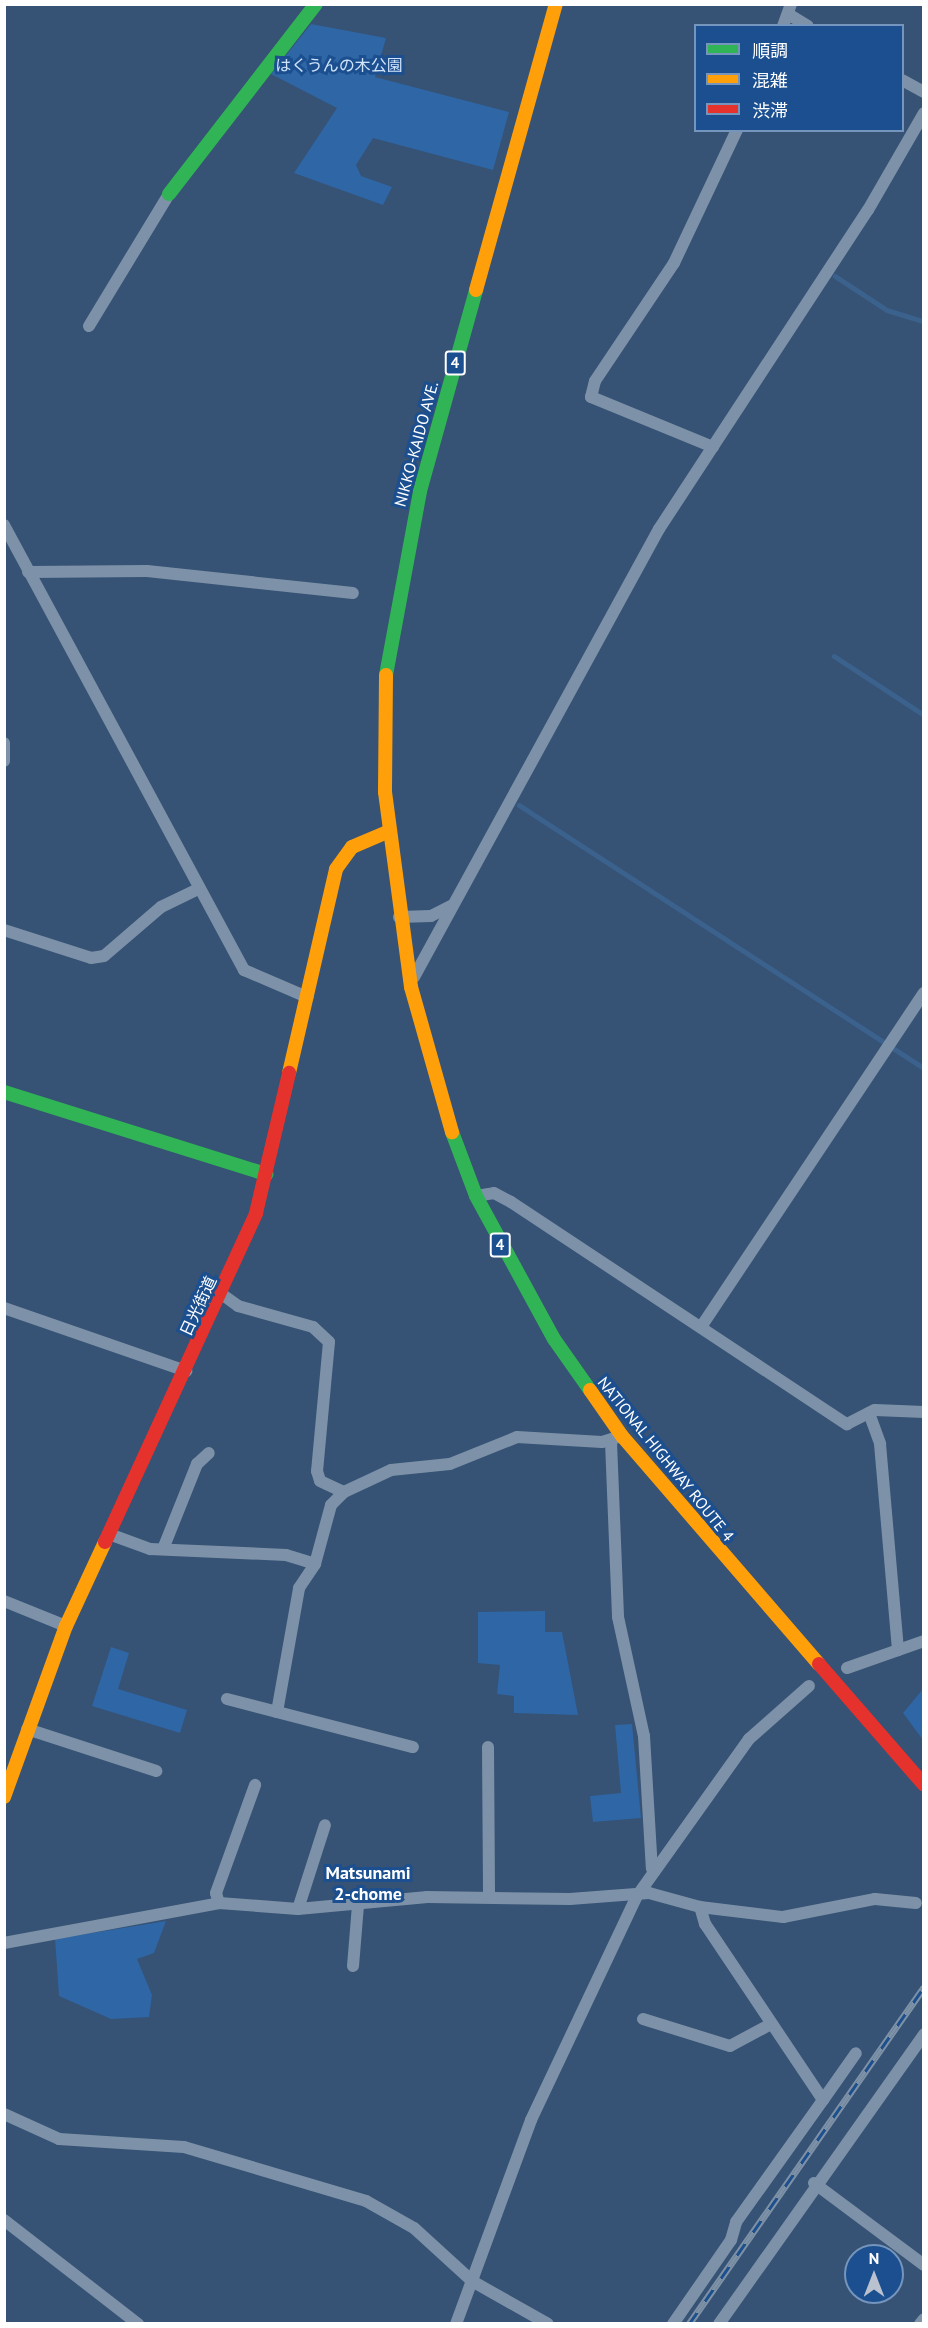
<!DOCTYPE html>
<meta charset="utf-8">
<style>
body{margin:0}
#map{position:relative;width:928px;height:2328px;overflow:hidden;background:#365274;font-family:"PT Sans","Noto Sans JP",sans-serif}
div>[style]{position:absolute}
.green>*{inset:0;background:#2f66a5}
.stream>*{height:4.5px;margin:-2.25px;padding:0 2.25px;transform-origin:2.25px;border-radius:2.25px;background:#3b618d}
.street>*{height:12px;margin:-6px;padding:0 6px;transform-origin:6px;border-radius:6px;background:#7d92a8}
.fast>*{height:14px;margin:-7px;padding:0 7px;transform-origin:7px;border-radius:7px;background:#30b455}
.slow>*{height:14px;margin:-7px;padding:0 7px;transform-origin:7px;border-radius:7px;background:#ff9f0a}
.jam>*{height:14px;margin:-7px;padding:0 7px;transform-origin:7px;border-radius:7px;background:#e5322d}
.rail>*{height:7px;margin-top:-3.5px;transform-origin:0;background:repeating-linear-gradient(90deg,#1b4f8f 0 14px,#7e92a7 0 28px);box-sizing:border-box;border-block:2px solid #7e92a7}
span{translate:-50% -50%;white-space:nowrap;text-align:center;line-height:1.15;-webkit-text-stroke:6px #1b4f8f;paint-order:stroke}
.shield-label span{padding:2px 4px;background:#1b4f8f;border:2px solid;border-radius:4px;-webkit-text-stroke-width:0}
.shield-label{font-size:15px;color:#fff;font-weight:700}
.park-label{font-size:16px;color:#cfe3fa}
.street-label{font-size:16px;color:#fff}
.neighbourhood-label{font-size:18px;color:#fff;font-weight:700}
.frame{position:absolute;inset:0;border:6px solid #fff;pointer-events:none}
.legend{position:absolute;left:694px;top:24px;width:210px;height:108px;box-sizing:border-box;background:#1b4f8f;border:2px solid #7695bc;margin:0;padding:8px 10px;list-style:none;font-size:18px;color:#fff}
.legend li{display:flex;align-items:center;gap:12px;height:30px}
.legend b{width:30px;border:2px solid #7695bc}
.north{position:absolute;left:844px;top:2244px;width:60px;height:60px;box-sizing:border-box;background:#1b4f8f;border:2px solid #7695bc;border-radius:50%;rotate:0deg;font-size:16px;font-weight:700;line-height:24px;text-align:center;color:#fff}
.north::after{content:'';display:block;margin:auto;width:21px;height:27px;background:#b9c2ce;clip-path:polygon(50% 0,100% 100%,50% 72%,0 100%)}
</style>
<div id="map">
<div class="green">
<div style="clip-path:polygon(311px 24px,386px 38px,375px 77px,509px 112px,493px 170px,373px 138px,356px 165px,361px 176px,392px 187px,383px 205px,294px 173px,337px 108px,271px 74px)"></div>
<div style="clip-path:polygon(545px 1611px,545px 1632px,562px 1632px,578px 1715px,514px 1713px,514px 1696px,497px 1694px,500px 1665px,478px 1663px,478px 1612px)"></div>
<div style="clip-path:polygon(111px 1647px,129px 1653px,118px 1689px,187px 1710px,180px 1733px,92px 1706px)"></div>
<div style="clip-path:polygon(923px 1689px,924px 1689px,923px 1740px,903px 1713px)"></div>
<div style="clip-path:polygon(632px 1724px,641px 1818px,593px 1822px,590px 1796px,621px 1793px,615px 1725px)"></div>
<div style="clip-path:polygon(166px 1921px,154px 1953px,137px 1959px,152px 1995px,149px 2017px,111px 2019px,59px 1996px,55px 1939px)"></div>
</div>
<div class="stream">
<div style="left:835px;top:276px;width:62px;rotate:33.2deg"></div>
<div style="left:887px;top:310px;width:39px;rotate:17deg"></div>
<div style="left:834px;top:656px;width:108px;rotate:33.2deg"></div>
<div style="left:519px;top:805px;width:483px;rotate:33deg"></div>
</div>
<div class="street">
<div style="left:788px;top:14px;width:23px;rotate:31deg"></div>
<div style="left:783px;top:26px;width:23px;rotate:-70deg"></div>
<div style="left:902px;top:80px;width:25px;rotate:29deg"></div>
<div style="left:89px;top:326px;width:154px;rotate:-58.8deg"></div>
<div style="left:713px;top:447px;width:132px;rotate:-157.7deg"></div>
<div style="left:591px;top:397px;width:16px;rotate:-76deg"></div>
<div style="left:595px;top:381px;width:142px;rotate:-56.2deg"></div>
<div style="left:674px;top:263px;width:147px;rotate:-64.7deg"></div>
<div style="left:4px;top:525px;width:506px;rotate:61.66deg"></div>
<div style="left:244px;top:970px;width:69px;rotate:23.2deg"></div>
<div style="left:28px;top:572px;width:119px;rotate:-0.5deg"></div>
<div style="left:147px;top:571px;width:207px;rotate:6.1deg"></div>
<div style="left:4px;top:743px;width:18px;rotate:90deg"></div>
<div style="left:399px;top:917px;width:32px;rotate:-2deg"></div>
<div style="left:431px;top:916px;width:22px;rotate:-27deg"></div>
<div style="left:4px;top:930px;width:91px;rotate:17.8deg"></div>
<div style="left:91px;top:958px;width:13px;rotate:-9deg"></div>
<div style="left:104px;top:956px;width:75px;rotate:-40.7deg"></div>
<div style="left:161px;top:907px;width:41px;rotate:-25.9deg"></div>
<div style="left:414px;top:977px;width:511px;rotate:-61.33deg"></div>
<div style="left:659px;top:529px;width:381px;rotate:-56.8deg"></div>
<div style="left:868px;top:210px;width:112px;rotate:-60deg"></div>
<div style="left:476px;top:1196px;width:18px;rotate:-9deg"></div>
<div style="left:494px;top:1193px;width:19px;rotate:28deg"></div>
<div style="left:511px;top:1202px;width:403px;rotate:33.5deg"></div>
<div style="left:847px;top:1424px;width:31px;rotate:-27deg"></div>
<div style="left:875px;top:1410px;width:49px;rotate:2.3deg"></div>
<div style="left:223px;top:1295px;width:19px;rotate:36deg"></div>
<div style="left:238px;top:1306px;width:78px;rotate:15.6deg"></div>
<div style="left:313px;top:1327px;width:22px;rotate:43deg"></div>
<div style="left:329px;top:1342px;width:130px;rotate:95.3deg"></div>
<div style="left:317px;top:1471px;width:10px;rotate:73deg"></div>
<div style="left:320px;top:1481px;width:26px;rotate:25deg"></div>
<div style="left:4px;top:1308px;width:193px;rotate:19.1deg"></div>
<div style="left:701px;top:1327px;width:402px;rotate:-56.3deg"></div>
<div style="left:869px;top:1413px;width:33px;rotate:70deg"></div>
<div style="left:880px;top:1444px;width:207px;rotate:85deg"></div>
<div style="left:611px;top:1442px;width:175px;rotate:87.7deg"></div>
<div style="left:618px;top:1617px;width:122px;rotate:77.7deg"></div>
<div style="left:644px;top:1736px;width:133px;rotate:86.6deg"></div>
<div style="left:109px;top:1534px;width:44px;rotate:20.1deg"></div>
<div style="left:150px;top:1549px;width:136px;rotate:2.5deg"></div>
<div style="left:286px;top:1555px;width:30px;rotate:17deg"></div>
<div style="left:163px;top:1549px;width:92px;rotate:-68.2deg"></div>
<div style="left:197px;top:1464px;width:16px;rotate:-43deg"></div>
<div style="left:4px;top:1601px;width:67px;rotate:22deg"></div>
<div style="left:847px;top:1668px;width:82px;rotate:-19.3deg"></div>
<div style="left:227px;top:1699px;width:192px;rotate:14.5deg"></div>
<div style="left:277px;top:1712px;width:126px;rotate:-79.9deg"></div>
<div style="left:299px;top:1588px;width:29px;rotate:-56deg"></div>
<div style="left:315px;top:1564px;width:61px;rotate:-74.8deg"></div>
<div style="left:331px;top:1505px;width:18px;rotate:-45deg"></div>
<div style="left:344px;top:1492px;width:52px;rotate:-25.1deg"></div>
<div style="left:391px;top:1470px;width:59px;rotate:-5.8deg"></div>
<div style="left:450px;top:1464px;width:72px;rotate:-21.9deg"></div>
<div style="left:517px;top:1437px;width:85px;rotate:3.4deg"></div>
<div style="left:602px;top:1442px;width:21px;rotate:-17deg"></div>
<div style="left:27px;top:1729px;width:136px;rotate:18deg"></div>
<div style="left:488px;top:1747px;width:149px;rotate:89.6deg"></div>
<div style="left:219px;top:1903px;width:10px;rotate:-107deg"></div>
<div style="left:216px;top:1893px;width:115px;rotate:-70.1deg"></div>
<div style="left:298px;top:1909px;width:88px;rotate:-72.2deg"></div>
<div style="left:4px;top:1943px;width:219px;rotate:-10.5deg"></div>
<div style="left:219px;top:1903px;width:79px;rotate:4.3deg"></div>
<div style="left:298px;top:1909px;width:130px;rotate:-5.3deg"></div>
<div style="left:427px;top:1897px;width:143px;rotate:0.8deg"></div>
<div style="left:570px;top:1899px;width:79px;rotate:-4.3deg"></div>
<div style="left:649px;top:1893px;width:53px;rotate:15.4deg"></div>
<div style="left:700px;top:1907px;width:84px;rotate:6.9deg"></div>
<div style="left:783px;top:1917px;width:94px;rotate:-11.1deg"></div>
<div style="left:875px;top:1899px;width:41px;rotate:5.6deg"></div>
<div style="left:353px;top:1966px;width:61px;rotate:-85.3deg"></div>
<div style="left:643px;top:2019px;width:91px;rotate:17.2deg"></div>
<div style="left:730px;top:2046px;width:47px;rotate:-28.2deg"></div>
<div style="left:823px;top:2100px;width:57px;rotate:-54.9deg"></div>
<div style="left:4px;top:2114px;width:60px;rotate:24.4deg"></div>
<div style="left:59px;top:2139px;width:125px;rotate:3.7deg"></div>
<div style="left:184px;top:2147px;width:190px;rotate:16.5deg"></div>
<div style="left:366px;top:2201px;width:55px;rotate:29.4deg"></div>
<div style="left:414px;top:2228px;width:79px;rotate:42.4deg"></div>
<div style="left:472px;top:2281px;width:87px;rotate:29.5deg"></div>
<div style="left:814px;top:2183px;width:137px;rotate:36.7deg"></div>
<div style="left:4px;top:2220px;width:170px;rotate:37.8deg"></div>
<div style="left:456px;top:2324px;width:217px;rotate:-69.8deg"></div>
<div style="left:531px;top:2120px;width:248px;rotate:-64.7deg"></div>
<div style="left:637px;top:1896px;width:193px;rotate:-54.5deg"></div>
<div style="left:749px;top:1739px;width:80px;rotate:-41.5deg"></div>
<div style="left:673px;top:2324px;width:102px;rotate:-55.4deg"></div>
<div style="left:731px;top:2240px;width:19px;rotate:-74deg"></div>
<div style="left:736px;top:2222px;width:150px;rotate:-54.5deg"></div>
<div style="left:823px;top:2100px;width:212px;rotate:-123.8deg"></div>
<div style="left:705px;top:1924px;width:18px;rotate:-106deg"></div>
<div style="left:719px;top:2324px;width:355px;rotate:-54.7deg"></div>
<div style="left:920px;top:2324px;width:6px;rotate:-51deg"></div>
</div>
<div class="fast">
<div style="left:169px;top:194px;width:240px;rotate:-52.3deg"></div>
<div style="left:386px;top:675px;width:187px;rotate:-79.5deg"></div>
<div style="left:420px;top:491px;width:209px;rotate:-74.4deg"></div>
<div style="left:4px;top:1092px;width:275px;rotate:17.4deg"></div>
<div style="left:452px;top:1132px;width:68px;rotate:69.4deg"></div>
<div style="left:476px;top:1196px;width:163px;rotate:61.4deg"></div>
<div style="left:554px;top:1339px;width:62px;rotate:54.8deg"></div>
</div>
<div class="slow">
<div style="left:476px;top:290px;width:297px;rotate:-74.4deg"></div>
<div style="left:386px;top:675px;width:117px;rotate:90.5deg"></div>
<div style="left:385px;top:792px;width:197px;rotate:82.4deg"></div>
<div style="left:411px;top:987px;width:151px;rotate:74.2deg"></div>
<div style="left:289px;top:1073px;width:209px;rotate:-77deg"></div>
<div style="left:336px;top:869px;width:27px;rotate:-54deg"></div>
<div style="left:352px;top:847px;width:38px;rotate:-23deg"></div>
<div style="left:590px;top:1390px;width:56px;rotate:55.2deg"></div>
<div style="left:622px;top:1436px;width:301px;rotate:49.2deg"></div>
<div style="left:4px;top:1797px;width:182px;rotate:-70.1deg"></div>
<div style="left:66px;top:1626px;width:93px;rotate:-65.1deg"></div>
</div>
<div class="jam">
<div style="left:105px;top:1542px;width:362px;rotate:-65.3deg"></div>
<div style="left:256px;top:1213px;width:144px;rotate:-76.7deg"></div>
<div style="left:819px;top:1664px;width:160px;rotate:49deg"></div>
</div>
<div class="rail">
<div style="left:689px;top:2324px;width:411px;rotate:-55.1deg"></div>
</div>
<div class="shield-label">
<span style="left:455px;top:363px">4</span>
<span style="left:500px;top:1245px">4</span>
</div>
<div class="park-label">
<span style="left:339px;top:65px">はくうんの木公園</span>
</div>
<div class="street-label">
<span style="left:416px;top:444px;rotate:-75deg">NIKKO-KAIDO AVE.</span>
<span style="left:198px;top:1306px;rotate:-65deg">日光街道</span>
<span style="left:666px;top:1459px;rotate:51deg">NATIONAL HIGHWAY ROUTE 4</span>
</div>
<div class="neighbourhood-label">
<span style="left:368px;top:1884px">Matsunami<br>2-chome</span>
</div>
<div class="frame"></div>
<ul class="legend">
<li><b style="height:8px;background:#30b455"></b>順調</li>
<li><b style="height:8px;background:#ff9f0a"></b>混雑</li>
<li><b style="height:8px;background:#e5322d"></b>渋滞</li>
</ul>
<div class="north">N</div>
</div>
